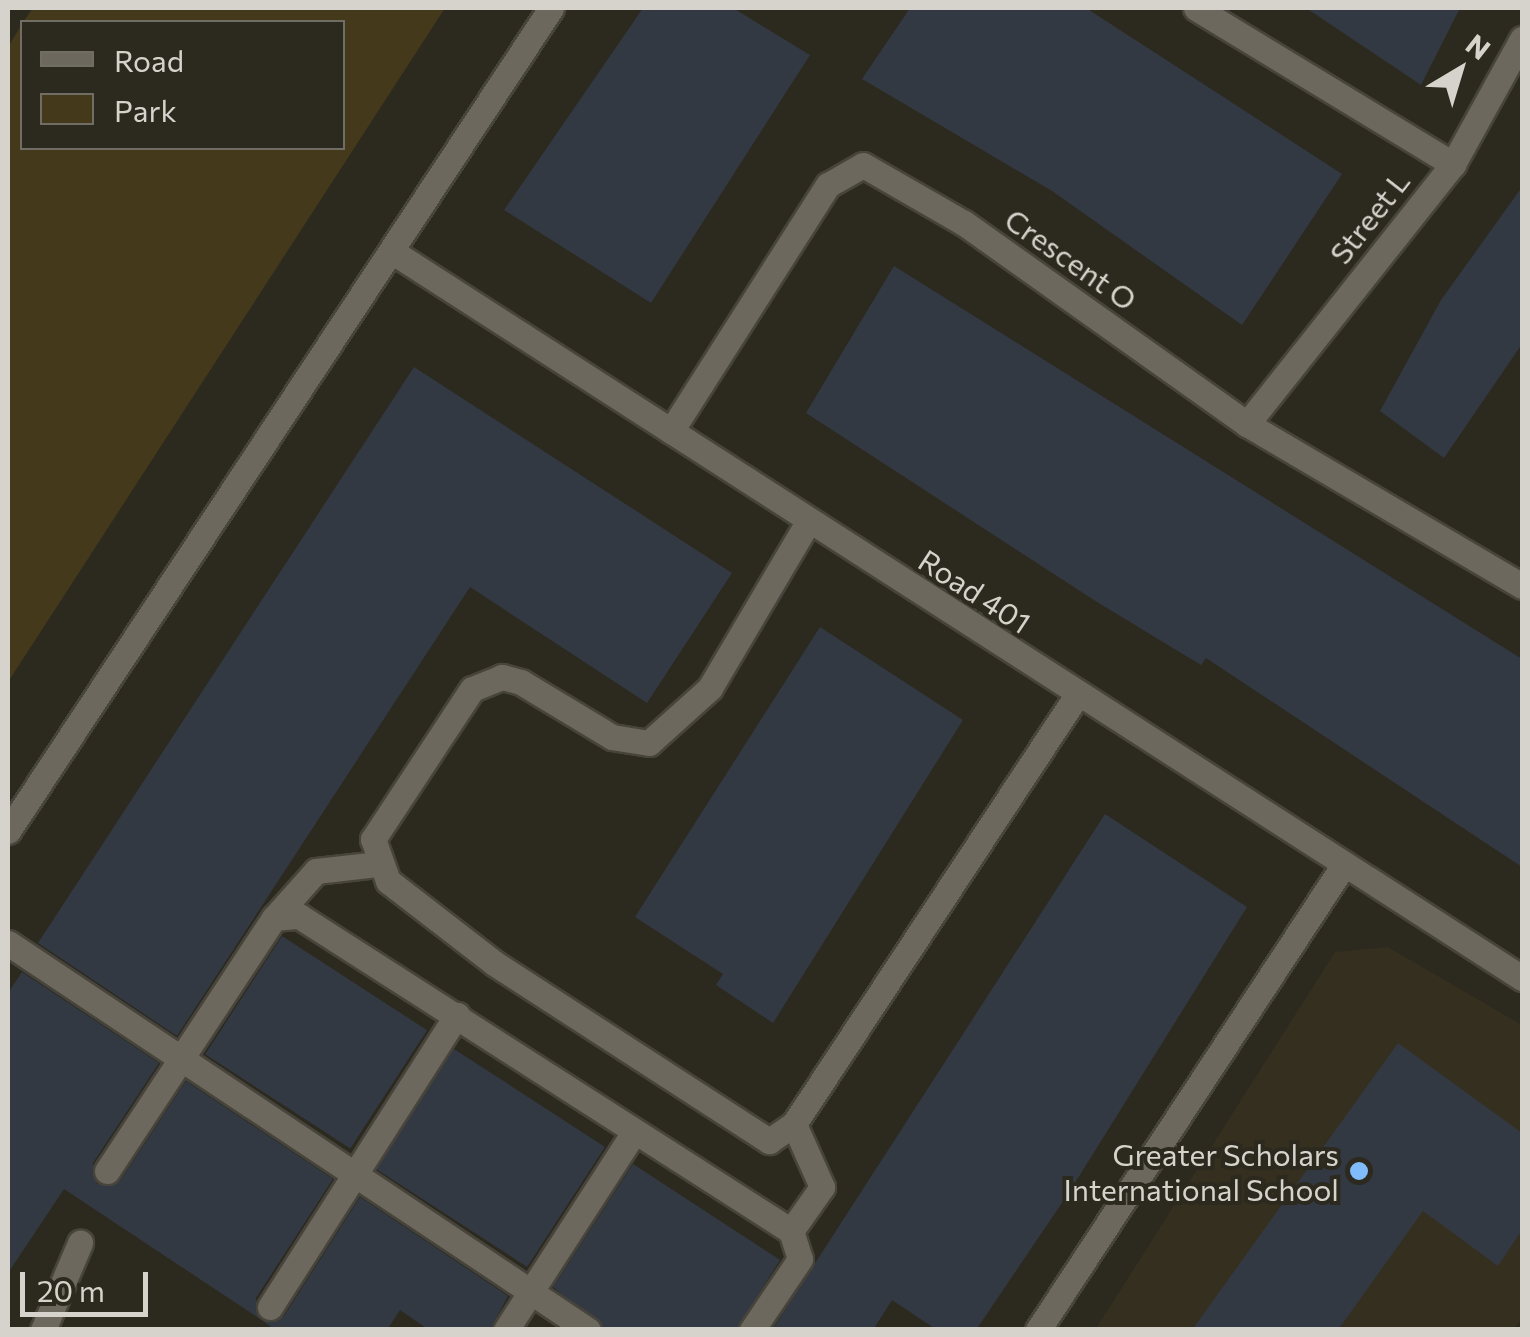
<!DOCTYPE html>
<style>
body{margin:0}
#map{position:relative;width:1530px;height:1337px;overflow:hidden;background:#2c291f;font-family:Commissioner,sans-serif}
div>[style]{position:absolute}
.built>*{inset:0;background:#352f1f}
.green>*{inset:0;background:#44391b}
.building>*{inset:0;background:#323942;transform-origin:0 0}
.roads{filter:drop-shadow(2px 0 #47443c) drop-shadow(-2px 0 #47443c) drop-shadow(0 2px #47443c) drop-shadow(0 -2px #47443c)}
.minor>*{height:25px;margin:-12.5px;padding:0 12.5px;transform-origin:12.5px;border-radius:12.5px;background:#6c685d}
.dots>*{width:28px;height:28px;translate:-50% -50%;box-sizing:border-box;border:5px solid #2c291f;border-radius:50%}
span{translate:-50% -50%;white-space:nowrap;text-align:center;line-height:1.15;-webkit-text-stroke:8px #2c291f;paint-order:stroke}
.street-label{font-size:30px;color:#d5d3cc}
.poi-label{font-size:30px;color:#d5d3cc}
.right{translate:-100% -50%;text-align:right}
.frame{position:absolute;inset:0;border:10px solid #d5d3cc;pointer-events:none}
.legend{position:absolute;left:20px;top:20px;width:325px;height:130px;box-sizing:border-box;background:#2c291f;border:2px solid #706d64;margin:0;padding:12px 18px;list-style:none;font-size:30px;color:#d5d3cc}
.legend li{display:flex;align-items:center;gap:20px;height:50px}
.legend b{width:50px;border:2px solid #706d64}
.north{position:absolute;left:1410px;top:20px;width:100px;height:100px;-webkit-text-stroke:8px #2c291f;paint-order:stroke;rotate:38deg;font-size:28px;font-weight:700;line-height:40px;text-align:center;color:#d5d3cc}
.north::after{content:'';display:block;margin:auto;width:35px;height:45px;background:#d5d3cc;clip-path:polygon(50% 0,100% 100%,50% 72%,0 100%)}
.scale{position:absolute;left:20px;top:1272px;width:128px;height:45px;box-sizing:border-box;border:5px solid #d5d3cc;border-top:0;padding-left:12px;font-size:30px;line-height:35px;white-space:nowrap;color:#d5d3cc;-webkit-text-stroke:8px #2c291f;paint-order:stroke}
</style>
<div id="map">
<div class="built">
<div style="clip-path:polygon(1388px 947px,1522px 1025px,1522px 1318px,1514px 1329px,1095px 1330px,1335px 952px)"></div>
</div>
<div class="green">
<div style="clip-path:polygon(33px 8px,445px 8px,8px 682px,8px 47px,22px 24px,22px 148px,342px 148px,342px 22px,23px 22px)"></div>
</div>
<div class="building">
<div style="clip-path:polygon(643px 8px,733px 8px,810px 55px,651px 303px,504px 210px)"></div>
<div style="clip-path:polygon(910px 8px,1086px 8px,1342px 174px,1242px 325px,1052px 191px,862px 79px)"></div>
<div style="clip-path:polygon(1306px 8px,1460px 8px,1421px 85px)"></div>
<div style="clip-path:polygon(1522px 187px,1522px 344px,1444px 458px,1380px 411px,1441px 300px)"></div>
<div style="clip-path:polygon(894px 266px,1522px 659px,1522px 867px,1206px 658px,1201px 665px,1097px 602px,806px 413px)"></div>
<div style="clip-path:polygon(414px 367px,732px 573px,647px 703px,470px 587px,177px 1036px,38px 943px)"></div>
<div style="clip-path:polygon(820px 627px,963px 720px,773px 1023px,716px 985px,723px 974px,635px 917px)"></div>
<div style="clip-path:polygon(1105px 814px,1247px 907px,1068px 1194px,976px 1330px,937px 1330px,892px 1300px,873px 1330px,772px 1330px)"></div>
<div style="left:282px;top:936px;width:173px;height:141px;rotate:33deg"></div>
<div style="clip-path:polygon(22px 972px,159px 1063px,93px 1163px,97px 1184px,120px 1181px,186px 1081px,333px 1179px,256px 1298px,260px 1319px,64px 1189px,8px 1273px,8px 993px)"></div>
<div style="clip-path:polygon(1398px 1043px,1522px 1133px,1522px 1230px,1498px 1266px,1423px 1211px,1338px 1330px,1192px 1330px)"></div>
<div style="left:454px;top:1049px;width:180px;height:143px;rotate:33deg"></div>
<div style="clip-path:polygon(633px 1164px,780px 1260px,736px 1330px,604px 1330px,553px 1287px)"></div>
<div style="clip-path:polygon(360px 1197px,508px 1296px,490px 1330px,429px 1330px,400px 1310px,387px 1330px,275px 1330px,263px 1321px,284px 1316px)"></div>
</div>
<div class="roads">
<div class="minor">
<div style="left:1196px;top:8px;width:301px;rotate:31.3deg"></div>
<div style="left:396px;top:254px;width:1339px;rotate:32.74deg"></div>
<div style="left:1247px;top:424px;width:332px;rotate:-51.6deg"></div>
<div style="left:1453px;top:164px;width:143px;rotate:-61.1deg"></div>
<div style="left:671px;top:431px;width:292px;rotate:-57.5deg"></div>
<div style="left:828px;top:185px;width:40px;rotate:-29.7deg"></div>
<div style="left:863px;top:165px;width:116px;rotate:29.9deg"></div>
<div style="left:964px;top:223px;width:347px;rotate:35.4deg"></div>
<div style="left:1247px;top:424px;width:319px;rotate:30.5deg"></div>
<div style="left:808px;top:522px;width:193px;rotate:120.6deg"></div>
<div style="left:710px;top:688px;width:82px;rotate:138deg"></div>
<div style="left:649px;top:743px;width:37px;rotate:-171deg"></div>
<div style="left:612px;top:737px;width:106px;rotate:-148.9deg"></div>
<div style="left:521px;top:682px;width:20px;rotate:-165deg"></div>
<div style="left:502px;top:677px;width:32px;rotate:158deg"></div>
<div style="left:472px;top:689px;width:180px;rotate:123.4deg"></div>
<div style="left:373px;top:839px;width:45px;rotate:70.3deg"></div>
<div style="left:388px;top:881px;width:134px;rotate:37.7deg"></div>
<div style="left:494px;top:963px;width:328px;rotate:32.9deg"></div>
<div style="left:769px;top:1141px;width:30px;rotate:-34deg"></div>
<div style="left:794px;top:1124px;width:514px;rotate:-56.59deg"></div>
<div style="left:8px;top:831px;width:986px;rotate:-56.58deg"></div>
<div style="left:274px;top:918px;width:63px;rotate:-48.2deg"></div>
<div style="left:316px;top:871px;width:61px;rotate:-6.5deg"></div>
<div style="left:8px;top:943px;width:697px;rotate:33.71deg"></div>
<div style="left:107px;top:1171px;width:303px;rotate:-56.6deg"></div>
<div style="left:274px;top:918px;width:25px;rotate:-5deg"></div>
<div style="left:299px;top:916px;width:584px;rotate:32.63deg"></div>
<div style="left:791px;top:1231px;width:29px;rotate:72deg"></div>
<div style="left:800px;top:1259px;width:86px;rotate:124.1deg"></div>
<div style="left:791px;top:1231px;width:54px;rotate:-54.8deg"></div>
<div style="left:822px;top:1187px;width:69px;rotate:-114deg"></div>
<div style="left:270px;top:1307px;width:347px;rotate:-57.4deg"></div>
<div style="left:43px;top:1330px;width:95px;rotate:-67deg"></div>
<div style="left:506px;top:1330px;width:236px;rotate:-57.1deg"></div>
<div style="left:1038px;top:1330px;width:555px;rotate:-56.68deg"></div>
</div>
</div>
<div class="dots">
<div style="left:1359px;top:1171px;background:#81bcfa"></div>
</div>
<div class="street-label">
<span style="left:1369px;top:217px;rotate:-52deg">Street L</span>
<span style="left:1071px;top:259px;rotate:35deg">Crescent O</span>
<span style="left:975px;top:591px;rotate:33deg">Road 401</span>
</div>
<div class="poi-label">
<span class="right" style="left:1339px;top:1171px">Greater Scholars<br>International School</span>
</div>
<div class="frame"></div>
<ul class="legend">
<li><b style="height:12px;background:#6c685d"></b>Road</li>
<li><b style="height:28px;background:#44391b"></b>Park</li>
</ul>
<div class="north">N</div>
<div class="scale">20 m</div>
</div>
